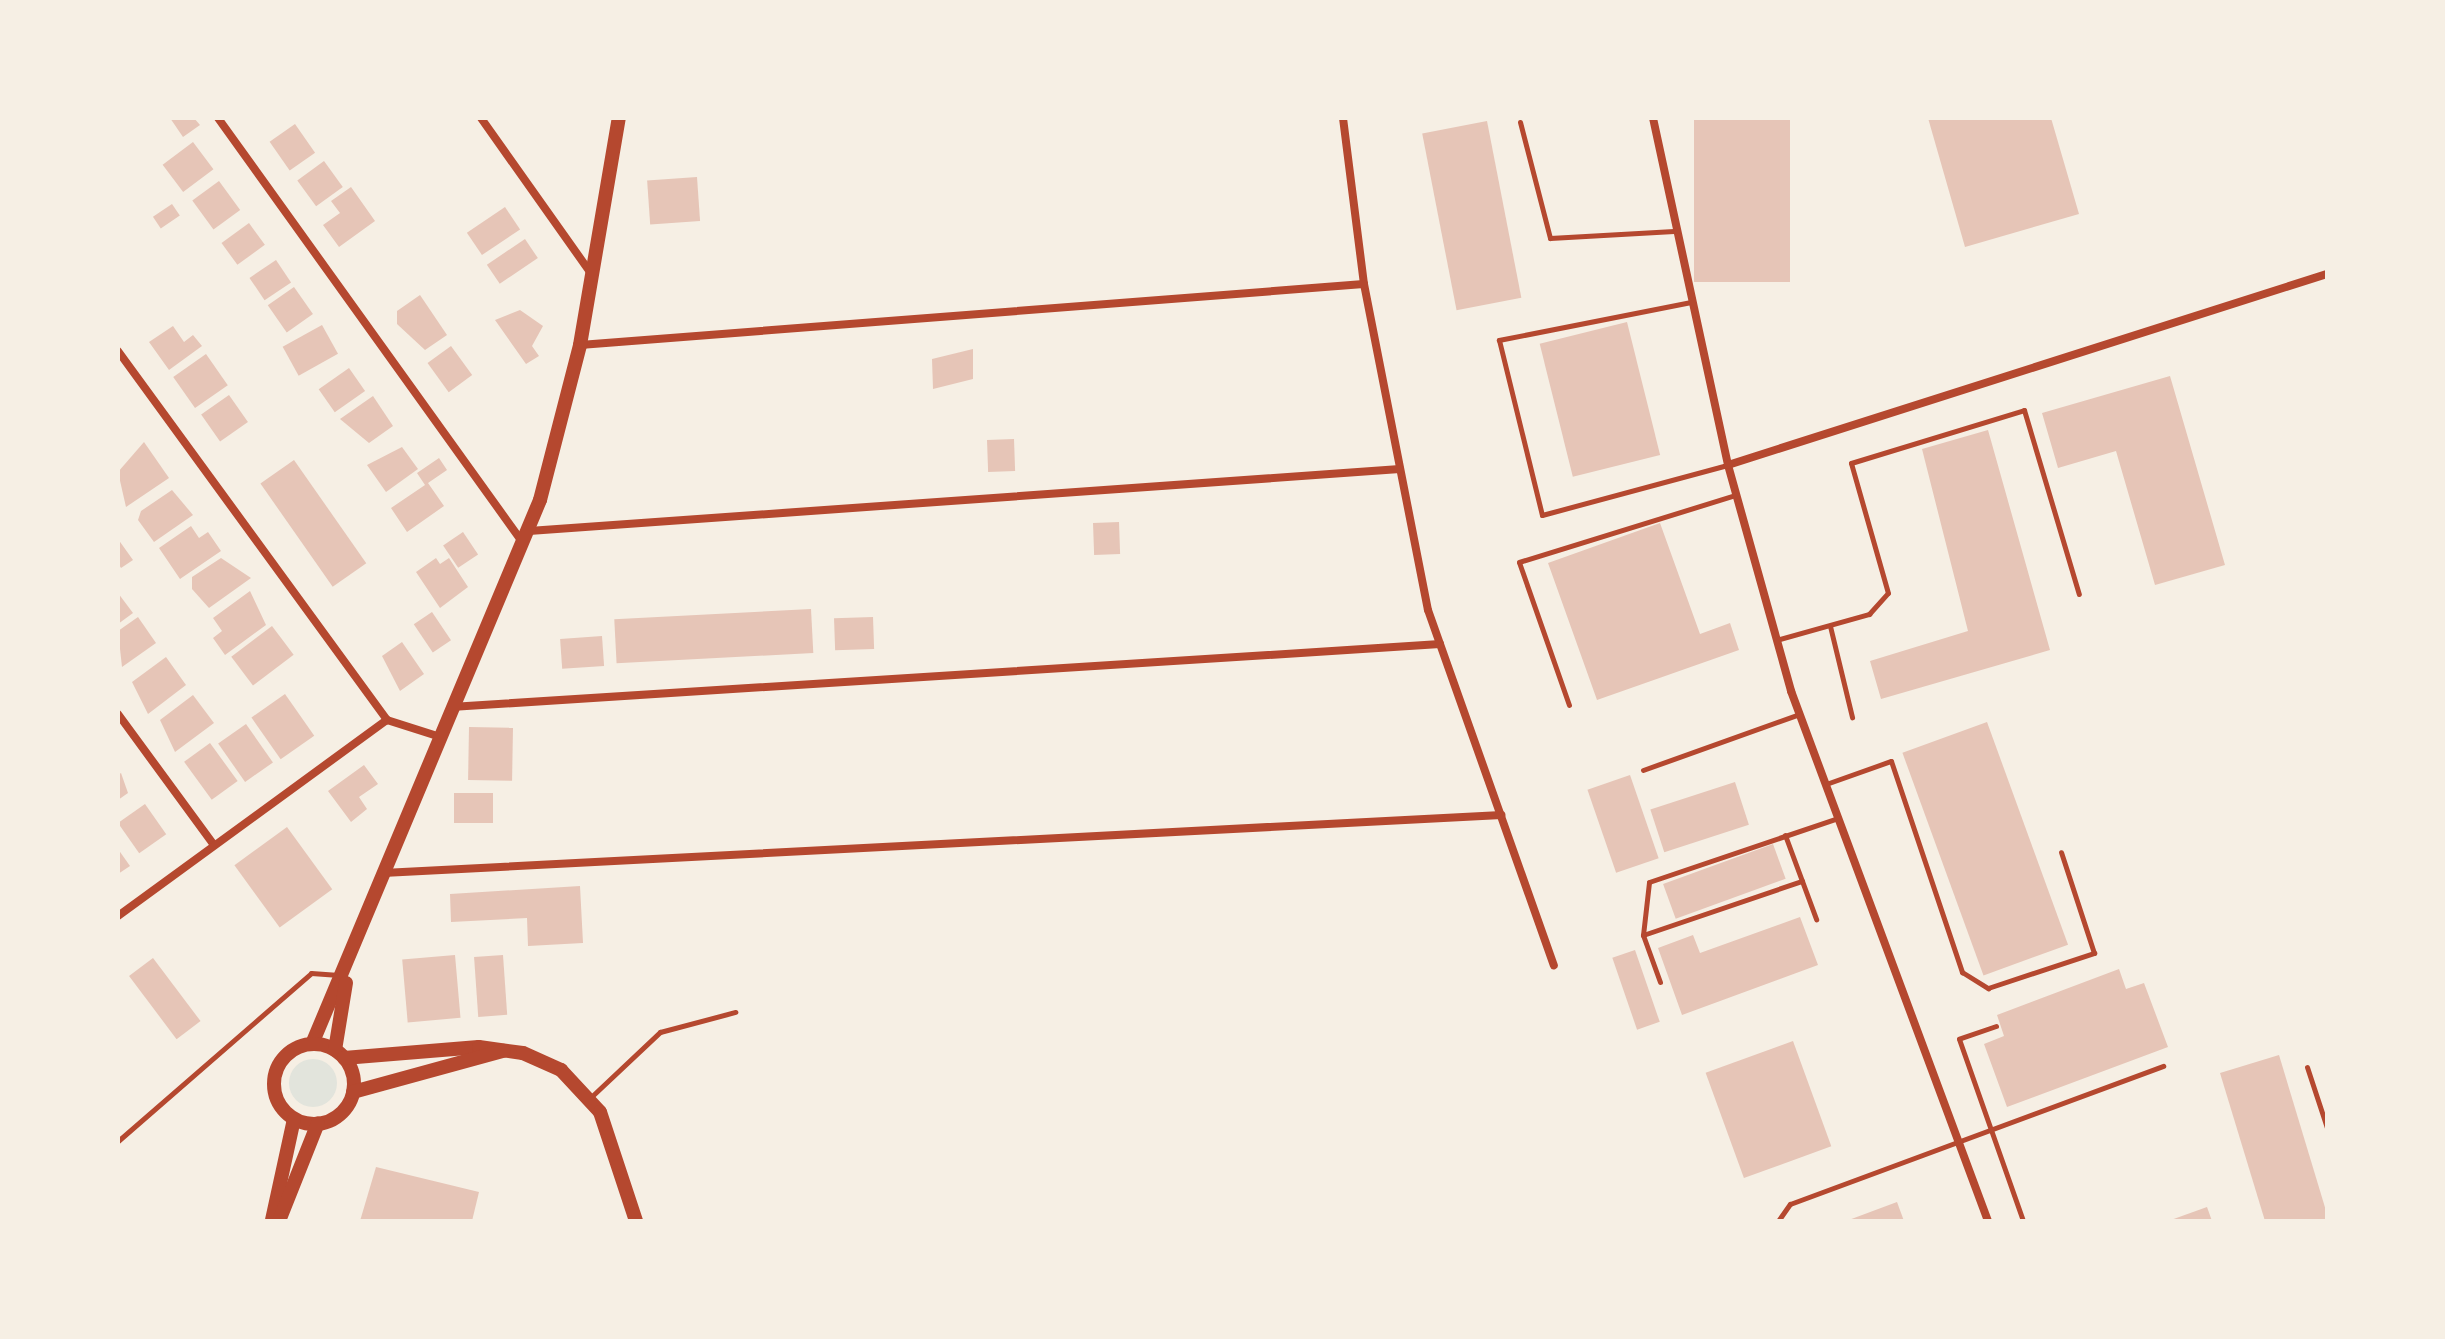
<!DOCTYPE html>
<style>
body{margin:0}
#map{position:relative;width:2445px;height:1339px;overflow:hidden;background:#f6efe4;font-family:"Exo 2",sans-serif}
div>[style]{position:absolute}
.green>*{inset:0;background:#e2e4dc}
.round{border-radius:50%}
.building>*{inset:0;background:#e6c5b7;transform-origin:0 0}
.service>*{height:5px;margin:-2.5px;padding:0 2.5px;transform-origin:2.5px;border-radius:2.5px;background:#b5482f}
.minor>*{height:8px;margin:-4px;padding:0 4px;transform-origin:4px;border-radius:4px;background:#b5482f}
.secondary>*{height:14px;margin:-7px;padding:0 7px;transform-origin:7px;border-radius:7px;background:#b5482f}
.secondary>.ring{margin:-7px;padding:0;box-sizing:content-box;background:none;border:14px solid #b5482f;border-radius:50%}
span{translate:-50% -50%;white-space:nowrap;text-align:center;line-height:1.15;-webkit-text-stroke:7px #f6efe4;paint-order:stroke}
.frame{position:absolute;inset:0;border:120px solid #f6efe4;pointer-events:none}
</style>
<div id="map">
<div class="green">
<div class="round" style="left:289px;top:1059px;width:48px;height:48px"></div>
</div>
<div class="building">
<div style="clip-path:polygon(170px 118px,194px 118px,200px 125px,183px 137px)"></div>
<div style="left:1694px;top:118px;width:96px;height:164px"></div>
<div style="clip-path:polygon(1928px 118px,2051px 118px,2079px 214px,1965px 247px)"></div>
<div style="left:1487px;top:121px;width:180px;height:66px;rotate:79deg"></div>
<div style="left:295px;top:124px;width:35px;height:31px;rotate:55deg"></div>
<div style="left:193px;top:142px;width:34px;height:38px;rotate:53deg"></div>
<div style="left:324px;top:161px;width:32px;height:33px;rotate:54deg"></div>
<div style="left:697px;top:177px;width:44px;height:50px;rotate:86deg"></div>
<div style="left:219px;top:181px;width:36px;height:33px;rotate:54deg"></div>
<div style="clip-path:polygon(351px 187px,375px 221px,339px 247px,323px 225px,340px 213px,331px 201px)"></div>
<div style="left:172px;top:204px;width:14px;height:23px;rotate:56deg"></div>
<div style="left:505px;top:207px;width:27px;height:46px;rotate:56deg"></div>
<div style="left:249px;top:223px;width:27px;height:34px;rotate:54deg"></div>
<div style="left:525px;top:239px;width:23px;height:46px;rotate:56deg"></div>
<div style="left:276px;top:260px;width:27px;height:32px;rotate:56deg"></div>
<div style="left:294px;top:287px;width:33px;height:32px;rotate:55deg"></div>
<div style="clip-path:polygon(420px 295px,447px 335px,425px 350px,397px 324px,397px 311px)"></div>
<div style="clip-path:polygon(520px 310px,543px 326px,532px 346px,539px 356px,526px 364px,495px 320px)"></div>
<div style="left:1627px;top:322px;width:137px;height:90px;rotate:76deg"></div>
<div style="left:322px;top:325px;width:33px;height:45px;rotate:61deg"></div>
<div style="clip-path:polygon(173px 326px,184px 342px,193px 335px,202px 346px,169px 370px,149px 342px)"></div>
<div style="left:451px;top:346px;width:36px;height:29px;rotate:54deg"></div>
<div style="clip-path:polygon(973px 349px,973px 379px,933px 389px,932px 359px)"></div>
<div style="left:206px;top:354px;width:38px;height:40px;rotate:55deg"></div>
<div style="left:349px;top:368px;width:28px;height:37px;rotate:55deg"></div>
<div style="clip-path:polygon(2170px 376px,2225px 565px,2155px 585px,2116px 451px,2058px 468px,2042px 413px)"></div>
<div style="left:229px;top:395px;width:33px;height:34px;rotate:55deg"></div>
<div style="clip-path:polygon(373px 396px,393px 426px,369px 443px,340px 419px)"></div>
<div style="clip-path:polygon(1988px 430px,2050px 650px,1881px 699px,1870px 661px,1968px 631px,1922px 449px)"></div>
<div style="left:1014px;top:439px;width:32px;height:27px;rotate:88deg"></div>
<div style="clip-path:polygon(144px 442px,169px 478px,126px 507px,118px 472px)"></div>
<div style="clip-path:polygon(402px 447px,418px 469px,386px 492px,367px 465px)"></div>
<div style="clip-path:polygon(439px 458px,447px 470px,428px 483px,444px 506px,407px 532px,391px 508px,425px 485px,417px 473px)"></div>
<div style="left:294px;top:460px;width:126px;height:41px;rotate:55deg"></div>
<div style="clip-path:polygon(172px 490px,193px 515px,154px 542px,138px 520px,141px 511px)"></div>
<div style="left:1119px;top:522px;width:32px;height:26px;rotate:88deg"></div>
<div style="clip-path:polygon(1660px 523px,1700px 634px,1730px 623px,1739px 650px,1597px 700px,1548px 563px)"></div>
<div style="clip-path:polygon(191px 526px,199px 538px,208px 532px,221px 551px,180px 579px,159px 548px)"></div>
<div style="left:463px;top:532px;width:27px;height:24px;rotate:56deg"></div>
<div style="clip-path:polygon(118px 539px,133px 560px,121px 568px,118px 563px)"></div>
<div style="clip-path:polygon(221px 558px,251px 578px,209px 608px,192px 589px,192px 577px)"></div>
<div style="clip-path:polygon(436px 558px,440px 564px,449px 558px,468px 587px,440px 608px,416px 572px)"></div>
<div style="clip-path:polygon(250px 591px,266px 625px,225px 655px,213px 638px,222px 631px,213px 618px)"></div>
<div style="clip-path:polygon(118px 593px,133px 613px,118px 624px)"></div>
<div style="left:811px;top:609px;width:44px;height:197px;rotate:87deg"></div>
<div style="left:432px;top:612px;width:34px;height:22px;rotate:56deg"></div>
<div style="clip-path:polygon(138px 617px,156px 643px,122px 667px,118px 631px)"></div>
<div style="left:873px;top:617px;width:32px;height:39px;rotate:88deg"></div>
<div style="left:272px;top:626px;width:36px;height:51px;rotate:53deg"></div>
<div style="left:602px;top:636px;width:30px;height:42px;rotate:86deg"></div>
<div style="clip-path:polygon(402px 642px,424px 674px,400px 691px,382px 656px)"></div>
<div style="clip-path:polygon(166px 657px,186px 685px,148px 714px,132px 682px)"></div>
<div style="left:285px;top:694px;width:51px;height:41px;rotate:55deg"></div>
<div style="clip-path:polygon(193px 695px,214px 723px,175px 752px,160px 720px)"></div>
<div style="left:1987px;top:722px;width:237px;height:90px;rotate:70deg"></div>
<div style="left:246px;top:724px;width:47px;height:34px;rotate:55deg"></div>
<div style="left:469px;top:727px;width:44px;height:53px;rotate:1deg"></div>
<div style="left:210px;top:743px;width:47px;height:32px;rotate:54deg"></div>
<div style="clip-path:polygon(364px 765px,378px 784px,359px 797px,367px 809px,351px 822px,328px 791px)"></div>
<div style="clip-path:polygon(121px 773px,128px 793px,118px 800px,118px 775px)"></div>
<div style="left:1630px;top:775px;width:88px;height:45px;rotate:71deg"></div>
<div style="left:1735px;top:782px;width:45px;height:89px;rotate:72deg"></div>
<div style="left:454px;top:793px;width:39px;height:30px"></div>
<div style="left:145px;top:804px;width:37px;height:33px;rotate:55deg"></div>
<div style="left:287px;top:827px;width:77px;height:65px;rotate:54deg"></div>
<div style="left:1773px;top:844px;width:37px;height:117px;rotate:70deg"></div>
<div style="clip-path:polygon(118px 849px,130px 866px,118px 874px)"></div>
<div style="clip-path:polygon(580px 886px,583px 943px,528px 946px,527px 918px,451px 922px,450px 894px)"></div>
<div style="clip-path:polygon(1800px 917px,1818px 965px,1682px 1015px,1658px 948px,1693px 935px,1700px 953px)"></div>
<div style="left:1635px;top:950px;width:76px;height:24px;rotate:71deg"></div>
<div style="left:455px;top:955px;width:63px;height:53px;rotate:85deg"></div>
<div style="left:503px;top:955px;width:60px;height:29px;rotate:86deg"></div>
<div style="left:153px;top:958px;width:79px;height:30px;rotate:53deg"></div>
<div style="clip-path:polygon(2119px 969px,2126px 989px,2144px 983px,2168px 1047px,2007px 1107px,1984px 1044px,2004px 1036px,1997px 1015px)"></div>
<div style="left:1793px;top:1041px;width:112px;height:93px;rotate:70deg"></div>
<div style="clip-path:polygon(2279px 1055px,2327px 1214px,2327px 1221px,2265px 1221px,2220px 1073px)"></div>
<div style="clip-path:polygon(376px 1167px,479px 1192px,472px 1221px,360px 1221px)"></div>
<div style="clip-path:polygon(1897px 1202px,1904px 1221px,1846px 1221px)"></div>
<div style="clip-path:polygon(2207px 1207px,2212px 1221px,2168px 1221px)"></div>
</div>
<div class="service">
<div style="left:1520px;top:122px;width:120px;rotate:75.5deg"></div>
<div style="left:1550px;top:238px;width:124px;rotate:-3.2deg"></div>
<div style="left:1691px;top:302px;width:196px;rotate:168.8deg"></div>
<div style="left:1499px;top:340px;width:180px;rotate:76.2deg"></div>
<div style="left:1542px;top:515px;width:192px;rotate:-15.1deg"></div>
<div style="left:1830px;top:626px;width:94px;rotate:76.4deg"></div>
<div style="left:1776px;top:640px;width:97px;rotate:-15.6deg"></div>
<div style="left:1869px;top:614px;width:28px;rotate:-48deg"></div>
<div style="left:1888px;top:593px;width:135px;rotate:-105.9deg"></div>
<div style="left:1851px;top:463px;width:181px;rotate:-17deg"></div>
<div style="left:2024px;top:410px;width:192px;rotate:73.4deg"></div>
<div style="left:1569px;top:705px;width:151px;rotate:-109.3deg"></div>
<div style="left:1519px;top:562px;width:226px;rotate:-17.2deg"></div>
<div style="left:1643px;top:770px;width:166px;rotate:-19.7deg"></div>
<div style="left:1826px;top:784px;width:69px;rotate:-19.5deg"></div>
<div style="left:1891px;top:761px;width:223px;rotate:71.4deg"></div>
<div style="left:1962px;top:972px;width:31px;rotate:32deg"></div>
<div style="left:1988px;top:988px;width:112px;rotate:-18.3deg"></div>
<div style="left:2094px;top:953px;width:106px;rotate:-108.1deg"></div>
<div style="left:1785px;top:835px;width:90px;rotate:69.7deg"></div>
<div style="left:1643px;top:935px;width:168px;rotate:-18.8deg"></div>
<div style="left:1660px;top:982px;width:50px;rotate:-109.9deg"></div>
<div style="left:1643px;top:935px;width:53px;rotate:-83.5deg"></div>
<div style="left:1649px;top:882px;width:200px;rotate:-18.7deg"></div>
<div style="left:1996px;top:1026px;width:39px;rotate:161deg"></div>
<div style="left:1959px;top:1039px;width:193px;rotate:70.6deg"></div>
<div style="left:2307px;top:1067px;width:64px;rotate:71.8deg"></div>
<div style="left:591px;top:1097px;width:95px;rotate:-43.3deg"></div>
<div style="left:660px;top:1032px;width:78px;rotate:-14.9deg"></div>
<div style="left:118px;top:1141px;width:256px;rotate:-41deg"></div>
<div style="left:311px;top:973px;width:28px;rotate:4deg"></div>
<div style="left:1778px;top:1221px;width:21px;rotate:-55deg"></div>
<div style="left:1790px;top:1204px;width:398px;rotate:-20.3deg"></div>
</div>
<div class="minor">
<div style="left:218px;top:118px;width:523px;rotate:54.33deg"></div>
<div style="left:481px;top:118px;width:192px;rotate:54.7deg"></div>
<div style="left:1343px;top:118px;width:167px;rotate:82.8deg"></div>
<div style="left:1364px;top:284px;width:332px;rotate:78.9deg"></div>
<div style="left:1428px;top:610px;width:377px;rotate:70.5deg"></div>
<div style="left:1653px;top:118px;width:355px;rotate:77.8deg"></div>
<div style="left:1728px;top:465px;width:235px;rotate:74.4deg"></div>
<div style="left:1791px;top:691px;width:565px;rotate:69.61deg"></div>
<div style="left:580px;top:345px;width:786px;rotate:-4.45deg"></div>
<div style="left:118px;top:351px;width:457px;rotate:53.9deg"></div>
<div style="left:387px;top:720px;width:52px;rotate:17.7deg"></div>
<div style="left:1728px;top:465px;width:629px;rotate:-17.69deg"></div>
<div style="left:529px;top:531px;width:873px;rotate:-4.07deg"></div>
<div style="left:451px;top:707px;width:991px;rotate:-3.64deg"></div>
<div style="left:118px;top:714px;width:162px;rotate:53.8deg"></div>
<div style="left:383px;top:873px;width:1120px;rotate:-2.97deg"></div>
<div style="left:118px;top:916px;width:333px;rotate:-36.1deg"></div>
</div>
<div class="secondary">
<div style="left:312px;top:1044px;width:590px;rotate:-67.26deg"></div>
<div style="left:540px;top:500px;width:160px;rotate:-75.5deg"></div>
<div style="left:580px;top:345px;width:230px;rotate:-80.3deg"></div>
<div class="ring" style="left:274px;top:1044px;width:66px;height:66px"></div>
<div style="left:335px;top:1050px;width:68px;rotate:-80.7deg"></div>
<div style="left:344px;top:1058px;width:135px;rotate:-4.7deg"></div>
<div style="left:479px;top:1047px;width:44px;rotate:7.8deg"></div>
<div style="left:523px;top:1053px;width:42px;rotate:24.1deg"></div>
<div style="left:561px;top:1070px;width:57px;rotate:47.1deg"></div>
<div style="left:600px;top:1112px;width:115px;rotate:71.7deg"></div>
<div style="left:353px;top:1092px;width:156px;rotate:-15.3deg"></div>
<div style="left:272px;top:1220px;width:103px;rotate:-77.7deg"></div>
<div style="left:279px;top:1221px;width:105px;rotate:-68.3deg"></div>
</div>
<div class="frame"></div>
</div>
